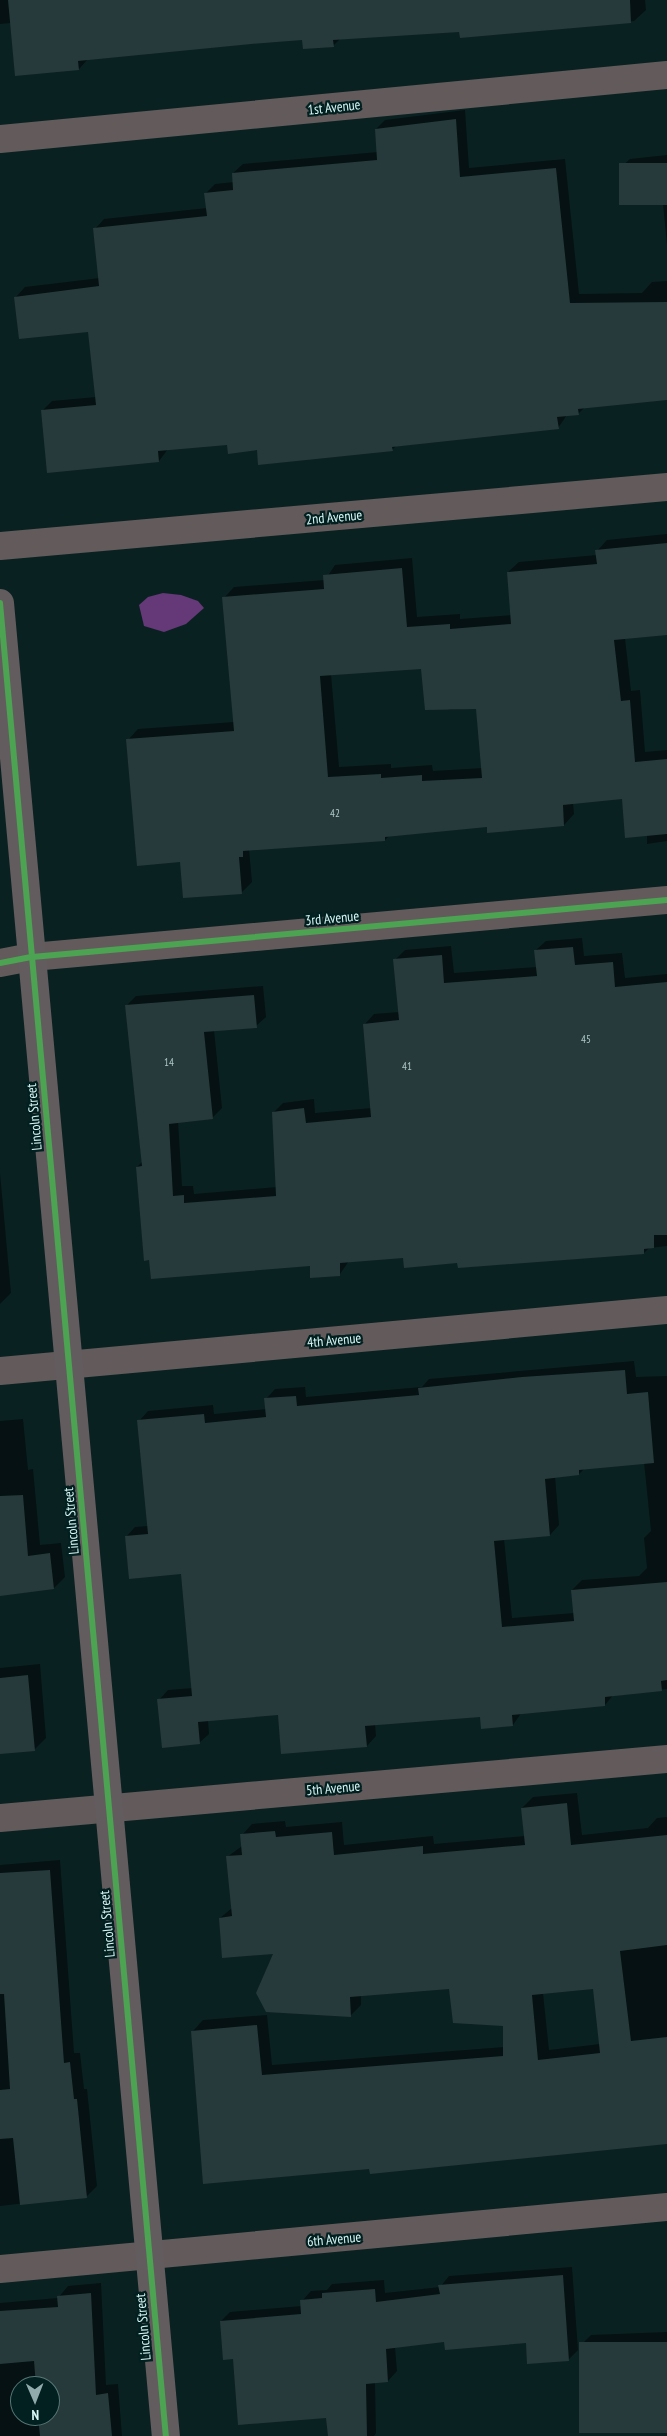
<!DOCTYPE html>
<style>
body{margin:0}
#map{position:relative;width:667px;height:2436px;overflow:hidden;background:#0a2122;font-family:"PT Sans Narrow",sans-serif}
div>[style]{position:absolute}
.water>*{inset:0;background:#653877}
.shadow>*{inset:0;background:#0007}
.building>*{inset:0;background:#263a3b;transform-origin:0 0}
.street>*{height:28px;margin:-14px;padding:0 14px;transform-origin:14px;border-radius:14px;background:#635a5b}
.secondary>*{height:28px;margin:-14px;padding:0 14px;transform-origin:14px;border-radius:14px;background:#635c5e}
.cycleway>*{height:6px;margin:-3px;padding:0 3px;transform-origin:3px;border-radius:3px;background:#4ca352}
span{translate:-50% -50%;white-space:nowrap;text-align:center;line-height:1.15;-webkit-text-stroke:4.5px #022020;paint-order:stroke}
.number-label{font-size:11px;color:#acc7c7}
.number-label span{-webkit-text-stroke-width:0}
.street-label{font-size:14px;color:#d9f6f6}
.north{position:absolute;left:10px;top:2376px;width:50px;height:50px;box-sizing:border-box;background:#022020;border:1px solid #587676;border-radius:50%;rotate:179deg;font-size:14px;font-weight:700;line-height:20px;text-align:center;color:#d9f6f6}
.north::after{content:'';display:block;margin:auto;width:18px;height:22px;background:#91abac;clip-path:polygon(50% 0,100% 100%,50% 72%,0 100%)}
</style>
<div id="map">
<div class="water">
<div style="clip-path:polygon(163px 593px,181px 595px,198px 601px,204px 608px,186px 624px,164px 632px,144px 626px,139px 605px,148px 597px)"></div>
</div>
<div class="shadow">
<div style="clip-path:polygon(0 0,645px 0,646px 10px,634px 21px,461px 37px,460px 30px,341px 38px,333px 46px,303px 38px,88px 59px,79px 69px,11px 23px,0 24px)"></div>
<div style="clip-path:polygon(465px 110px,469px 168px,565px 159px,579px 294px,642px 293px,652px 282px,667px 281px,667px 399px,585px 407px,578px 414px,567px 415px,558px 428px,397px 445px,392px 450px,258px 449px,228px 444px,168px 449px,159px 461px,42px 411px,52px 401px,96px 397px,90px 331px,16px 297px,25px 287px,100px 278px,95px 229px,104px 219px,207px 208px,206px 193px,215px 184px,234px 182px,233px 173px,243px 164px,378px 152px,376px 129px,385px 120px)"></div>
<div style="clip-path:polygon(667px 155px,667px 245px,663px 204px,620px 168px,630px 159px)"></div>
<div style="clip-path:polygon(evenodd,667px 534px,667px 634px,625px 638px,631px 691px,640px 690px,645px 752px,667px 750px,667px 841px,647px 844px,647px 834px,623px 798px,573px 803px,574px 814px,564px 825px,488px 826px,390px 835px,385px 840px,249px 849px,252px 882px,241px 893px,181px 861px,128px 740px,138px 729px,234px 722px,224px 598px,234px 587px,325px 580px,335px 565px,412px 558px,417px 617px,460px 614px,460px 619px,512px 615px,508px 572px,519px 562px,597px 555px,597px 551px,607px 540px,667px 534px,423px 668px,449px 710px,477px 708px,483px 768px,433px 771px,432px 765px,391px 768px,391px 764px,339px 767px,331px 674px,423px 668px)"></div>
<div style="clip-path:polygon(582px 938px,584px 956px,622px 953px,625px 978px,667px 974px,667px 1246px,649px 1248px,644px 1253px,404px 1257px,349px 1261px,340px 1274px,311px 1264px,152px 1278px,137px 1167px,142px 1162px,126px 1006px,136px 996px,263px 986px,266px 1017px,256px 1026px,214px 1030px,222px 1108px,212px 1118px,178px 1121px,182px 1186px,193px 1186px,194px 1194px,277px 1187px,273px 1113px,283px 1103px,314px 1099px,315px 1113px,372px 1108px,365px 1024px,374px 1014px,399px 1012px,395px 960px,405px 950px,451px 946px,454px 973px,537px 967px,536px 950px,546px 941px)"></div>
<div style="clip-path:polygon(0 1173px,11px 1293px,0 1304px)"></div>
<div style="clip-path:polygon(evenodd,634px 1361px,636px 1377px,667px 1376px,667px 1689px,614px 1694px,605px 1705px,522px 1712px,513px 1725px,481px 1716px,375px 1724px,376px 1736px,367px 1746px,279px 1714px,208px 1720px,209px 1734px,199px 1743px,159px 1700px,168px 1690px,193px 1688px,182px 1573px,126px 1537px,135px 1527px,148px 1526px,139px 1421px,148px 1411px,213px 1405px,214px 1414px,267px 1409px,266px 1399px,275px 1389px,305px 1387px,306px 1397px,422px 1387px,429px 1379px,634px 1361px,644px 1462px,651px 1531px,644px 1538px,647px 1568px,639px 1576px,582px 1580px,572px 1590px,574px 1613px,512px 1618px,504px 1539px,550px 1535px,559px 1525px,555px 1476px,579px 1474px,585px 1468px,644px 1462px)"></div>
<div style="clip-path:polygon(23px 1419px,28px 1470px,33px 1469px,40px 1545px,61px 1543px,65px 1577px,54px 1588px,0 1595px,0 1421px)"></div>
<div style="clip-path:polygon(40px 1664px,46px 1738px,35px 1749px,0 1752px,0 1668px)"></div>
<div style="clip-path:polygon(evenodd,577px 1793px,582px 1835px,648px 1828px,657px 1818px,667px 1817px,667px 2143px,370px 2167px,193px 2031px,203px 2020px,267px 2015px,272px 2065px,504px 2047px,504px 2024px,450px 1988px,361px 1995px,361px 2005px,351px 2015px,275px 1952px,220px 1918px,232px 1908px,227px 1857px,242px 1846px,242px 1835px,252px 1824px,285px 1821px,286px 1827px,342px 1822px,344px 1845px,433px 1836px,434px 1844px,525px 1836px,522px 1808px,533px 1797px,577px 1793px,594px 1988px,600px 2044px,549px 2050px,543px 1993px,594px 1988px)"></div>
<div style="clip-path:polygon(60px 1860px,74px 2053px,80px 2053px,84px 2089px,87px 2089px,97px 2186px,87px 2196px,0 2206px,0 1865px)"></div>
<div style="clip-path:polygon(572px 2267px,578px 2350px,568px 2360px,527px 2341px,446px 2341px,395px 2347px,397px 2371px,388px 2381px,375px 2382px,376px 2433px,374px 2436px,329px 2436px,327px 2416px,234px 2358px,221px 2321px,230px 2312px,302px 2306px,302px 2301px,311px 2291px,327px 2290px,332px 2284px,384px 2280px,385px 2293px,440px 2287px,449px 2276px)"></div>
<div style="clip-path:polygon(evenodd,101px 2283px,106px 2385px,118px 2384px,122px 2436px,0 2436px,0 2303px,58px 2298px,68px 2286px,101px 2283px,20px 2386px,50px 2386px,50px 2416px,20px 2416px,20px 2386px)"></div>
<div style="clip-path:polygon(667px 2332px,667px 2431px,580px 2346px,591px 2335px)"></div>
</div>
<div class="building">
<div style="clip-path:polygon(8px 0,630px 0,631px 23px,460px 38px,459px 32px,333px 40px,334px 47px,303px 49px,302px 40px,251px 44px,78px 61px,79px 70px,15px 76px)"></div>
<div style="clip-path:polygon(456px 119px,460px 177px,556px 168px,570px 303px,667px 302px,667px 400px,578px 409px,579px 415px,557px 417px,559px 429px,392px 447px,393px 451px,258px 465px,257px 450px,228px 454px,227px 445px,158px 451px,159px 462px,47px 473px,41px 410px,96px 405px,88px 332px,19px 339px,14px 297px,99px 286px,93px 228px,207px 216px,204px 193px,233px 190px,232px 173px,377px 160px,375px 129px)"></div>
<div style="left:667px;top:163px;width:42px;height:48px;rotate:90deg"></div>
<div style="clip-path:polygon(evenodd,667px 543px,667px 635px,614px 640px,621px 701px,630px 700px,635px 762px,667px 759px,667px 834px,625px 838px,622px 799px,563px 805px,564px 826px,487px 833px,487px 827px,385px 837px,385px 841px,243px 851px,243px 857px,239px 857px,242px 894px,183px 898px,180px 862px,137px 866px,126px 739px,234px 731px,222px 597px,324px 589px,323px 575px,402px 568px,407px 627px,450px 624px,450px 629px,511px 624px,507px 572px,597px 564px,595px 550px,667px 543px,421px 669px,425px 710px,476px 709px,482px 778px,422px 781px,422px 775px,381px 778px,381px 774px,328px 777px,320px 676px,421px 669px)"></div>
<div style="clip-path:polygon(573px 947px,575px 965px,613px 962px,615px 987px,667px 982px,667px 1235px,654px 1235px,654px 1248px,644px 1249px,644px 1254px,458px 1268px,457px 1263px,404px 1268px,403px 1258px,340px 1263px,340px 1276px,310px 1278px,310px 1266px,151px 1279px,149px 1260px,144px 1261px,136px 1167px,142px 1166px,125px 1005px,254px 995px,257px 1028px,204px 1032px,213px 1119px,169px 1124px,173px 1196px,184px 1195px,184px 1203px,276px 1196px,272px 1112px,304px 1108px,306px 1123px,371px 1117px,363px 1024px,399px 1020px,393px 959px,442px 955px,444px 983px,537px 976px,534px 950px)"></div>
<div style="clip-path:polygon(625px 1370px,627px 1394px,648px 1392px,654px 1463px,579px 1470px,579px 1475px,545px 1479px,550px 1536px,494px 1541px,502px 1627px,574px 1621px,571px 1590px,667px 1582px,667px 1680px,661px 1681px,662px 1691px,605px 1697px,605px 1706px,512px 1715px,513px 1726px,481px 1729px,480px 1717px,365px 1726px,367px 1747px,281px 1754px,278px 1715px,198px 1722px,200px 1744px,162px 1748px,157px 1699px,192px 1696px,181px 1574px,129px 1579px,125px 1536px,148px 1534px,137px 1420px,204px 1414px,205px 1423px,266px 1417px,264px 1398px,296px 1396px,297px 1406px,419px 1395px,418px 1388px,522px 1377px)"></div>
<div style="clip-path:polygon(23px 1495px,28px 1556px,50px 1553px,54px 1589px,0 1596px,0 1496px)"></div>
<div style="clip-path:polygon(28px 1675px,35px 1751px,0 1754px,0 1678px)"></div>
<div style="clip-path:polygon(evenodd,567px 1803px,571px 1845px,667px 1835px,667px 1945px,620px 1951px,631px 2041px,667px 2037px,667px 2144px,370px 2174px,369px 2169px,203px 2184px,191px 2031px,257px 2025px,262px 2075px,503px 2056px,503px 2026px,453px 2023px,449px 1989px,350px 1997px,351px 2017px,266px 2012px,256px 1993px,273px 1954px,222px 1958px,219px 1918px,232px 1916px,226px 1856px,242px 1855px,240px 1834px,275px 1831px,276px 1837px,332px 1832px,334px 1855px,423px 1846px,423px 1854px,525px 1845px,521px 1808px,567px 1803px,593px 1989px,600px 2053px,538px 2060px,532px 1995px,593px 1989px)"></div>
<div style="clip-path:polygon(50px 1870px,64px 2063px,70px 2062px,74px 2099px,77px 2099px,87px 2198px,20px 2205px,13px 2138px,0 2139px,0 2090px,10px 2089px,4px 1994px,0 1994px,0 1873px)"></div>
<div style="clip-path:polygon(563px 2275px,569px 2361px,527px 2364px,526px 2343px,445px 2350px,444px 2342px,386px 2349px,388px 2382px,366px 2384px,367px 2436px,328px 2436px,326px 2418px,238px 2425px,233px 2359px,223px 2360px,220px 2321px,301px 2314px,300px 2300px,322px 2298px,322px 2293px,375px 2289px,376px 2302px,440px 2294px,438px 2285px)"></div>
<div style="clip-path:polygon(91px 2293px,96px 2395px,108px 2393px,112px 2436px,40px 2436px,38px 2416px,50px 2416px,50px 2386px,36px 2386px,34px 2361px,0 2364px,0 2311px,58px 2307px,57px 2296px)"></div>
<div style="left:667px;top:2342px;width:91px;height:88px;rotate:90deg"></div>
</div>
<div class="street">
<div style="left:0;top:139px;width:670px;rotate:-5.48deg"></div>
<div style="left:0;top:546px;width:670px;rotate:-5.05deg"></div>
<div style="left:0;top:963px;width:33px;rotate:-11deg"></div>
<div style="left:32px;top:957px;width:638px;rotate:-5.13deg"></div>
<div style="left:0;top:1371px;width:670px;rotate:-5.23deg"></div>
<div style="left:0;top:1818px;width:670px;rotate:-5.05deg"></div>
<div style="left:0;top:2269px;width:670px;rotate:-5.31deg"></div>
</div>
<div class="secondary">
<div style="left:0;top:603px;width:1841px;rotate:84.83deg"></div>
</div>
<div class="cycleway">
<div style="left:0;top:603px;width:1841px;rotate:84.83deg"></div>
<div style="left:0;top:963px;width:33px;rotate:-11deg"></div>
<div style="left:32px;top:957px;width:638px;rotate:-5.13deg"></div>
</div>
<div class="number-label">
<span style="left:335px;top:813px">42</span>
<span style="left:586px;top:1039px">45</span>
<span style="left:169px;top:1062px">14</span>
<span style="left:407px;top:1066px">41</span>
</div>
<div class="street-label">
<span style="left:334px;top:107px;rotate:-6deg">1st Avenue</span>
<span style="left:334px;top:517px;rotate:-5deg">2nd Avenue</span>
<span style="left:332px;top:918px;rotate:-5deg">3rd Avenue</span>
<span style="left:34px;top:1117px;rotate:-95deg">Lincoln Street</span>
<span style="left:334px;top:1340px;rotate:-5deg">4th Avenue</span>
<span style="left:71px;top:1521px;rotate:-95deg">Lincoln Street</span>
<span style="left:333px;top:1788px;rotate:-5deg">5th Avenue</span>
<span style="left:107px;top:1924px;rotate:-95deg">Lincoln Street</span>
<span style="left:334px;top:2239px;rotate:-5deg">6th Avenue</span>
<span style="left:143px;top:2327px;rotate:-95deg">Lincoln Street</span>
</div>
<div class="north">N</div>
</div>
